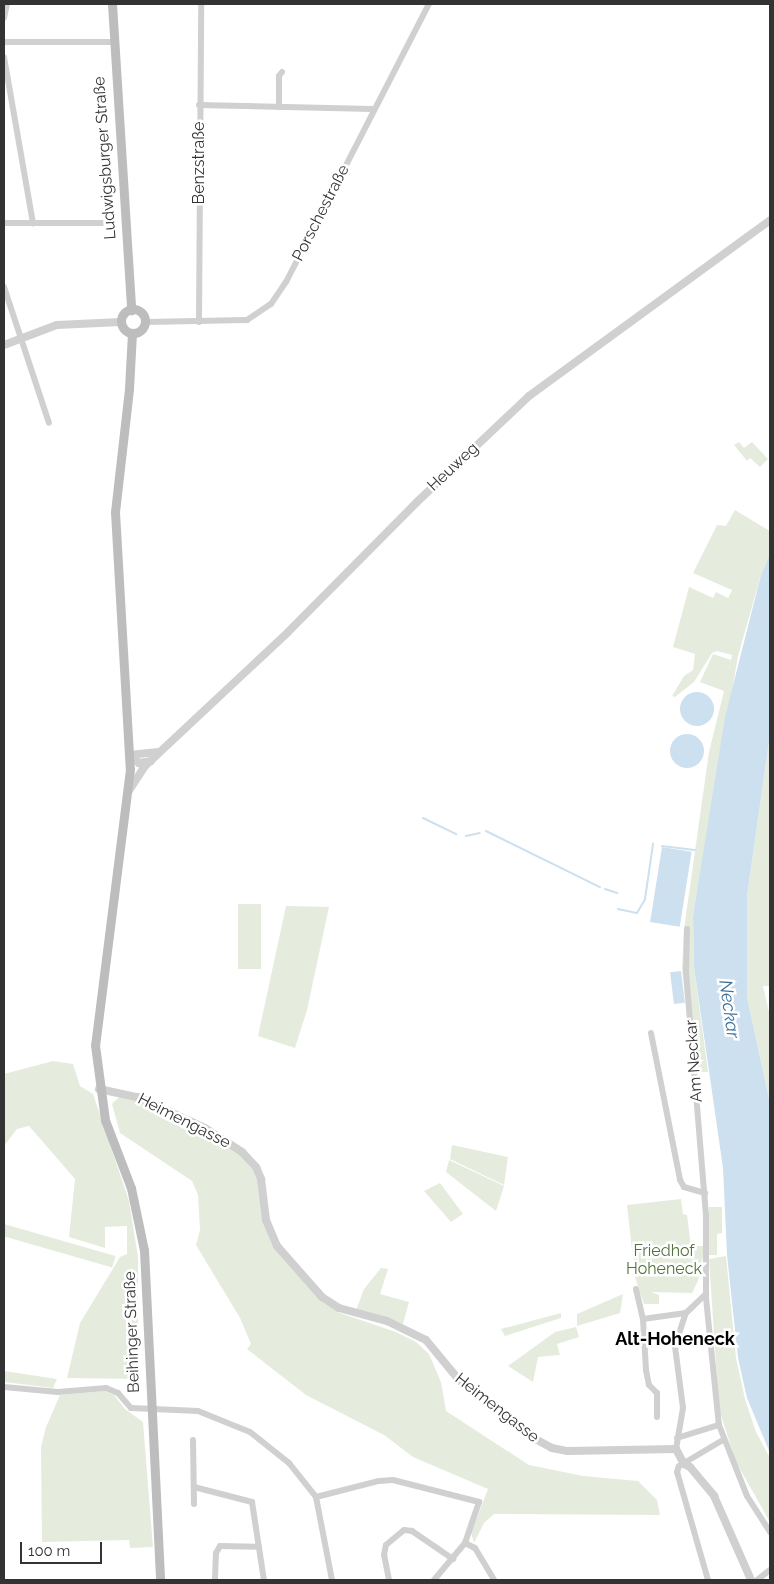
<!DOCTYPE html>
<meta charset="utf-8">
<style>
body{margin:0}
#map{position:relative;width:774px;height:1584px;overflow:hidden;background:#fff;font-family:Raleway,sans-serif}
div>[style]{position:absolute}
.green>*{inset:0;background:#e5ecde;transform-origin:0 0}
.water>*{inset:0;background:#cde0ef;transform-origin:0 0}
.round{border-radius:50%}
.stream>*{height:2px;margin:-1px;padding:0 1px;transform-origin:1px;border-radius:1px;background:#cde0ef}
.minor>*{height:6px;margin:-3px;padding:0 3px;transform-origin:3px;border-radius:3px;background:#d0d0d0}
.tertiary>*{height:8px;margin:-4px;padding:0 4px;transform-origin:4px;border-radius:4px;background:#d0d0d0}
.secondary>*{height:9px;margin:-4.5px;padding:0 4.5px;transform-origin:4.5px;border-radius:4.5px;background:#bdbdbd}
.secondary>.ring{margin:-4.5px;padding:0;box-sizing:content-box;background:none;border:9px solid #bdbdbd;border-radius:50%}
span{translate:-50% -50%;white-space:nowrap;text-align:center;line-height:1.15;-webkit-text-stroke:5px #fff;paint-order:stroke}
.street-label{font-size:16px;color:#333}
.park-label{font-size:16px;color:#53723d}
.water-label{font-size:18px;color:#3b719b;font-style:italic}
.neighbourhood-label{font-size:18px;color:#000;font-weight:700}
.frame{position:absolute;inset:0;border:5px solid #333;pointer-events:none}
.scale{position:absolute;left:20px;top:1542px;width:82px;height:22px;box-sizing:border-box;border:2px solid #333;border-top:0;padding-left:6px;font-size:15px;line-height:18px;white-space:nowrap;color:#333;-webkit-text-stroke:4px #fff;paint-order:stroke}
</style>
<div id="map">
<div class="green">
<div style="clip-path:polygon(739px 442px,744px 448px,752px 442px,768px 459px,760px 467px,750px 458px,747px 461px,734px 445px)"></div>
<div style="clip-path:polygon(735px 510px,770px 531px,770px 554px,761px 575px,738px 656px,693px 916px,694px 967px,708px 1072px,698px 1072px,696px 1051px,691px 1051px,682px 969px,684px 929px,709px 752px,724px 691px,700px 682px,713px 654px,731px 660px,732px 655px,717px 651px,712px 653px,694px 682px,675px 697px,672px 696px,684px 676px,693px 670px,695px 654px,673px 647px,689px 587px,713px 598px,716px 592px,728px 598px,732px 590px,693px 573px,717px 525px,726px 526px)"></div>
<div style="clip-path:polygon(770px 735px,770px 986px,763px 986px,770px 1016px,770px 1103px,747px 997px,747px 896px)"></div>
<div style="left:238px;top:904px;width:23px;height:65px"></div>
<div style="clip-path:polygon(286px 906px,329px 907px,307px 1010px,295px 1048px,258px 1036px)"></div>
<div style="clip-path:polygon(53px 1061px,73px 1064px,80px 1086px,93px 1094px,129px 1201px,138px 1257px,138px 1379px,67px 1378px,80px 1323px,120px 1257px,127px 1254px,127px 1226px,105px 1227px,105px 1248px,69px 1237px,75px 1179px,29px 1126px,17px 1129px,4px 1146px,4px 1074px)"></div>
<div style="clip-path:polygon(120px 1096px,131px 1098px,226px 1143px,249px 1162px,260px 1182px,261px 1213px,276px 1246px,294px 1270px,322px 1301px,340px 1313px,396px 1332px,416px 1342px,429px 1354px,441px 1382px,446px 1411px,529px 1465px,583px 1476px,638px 1481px,657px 1500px,660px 1515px,494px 1514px,484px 1523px,474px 1543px,471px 1533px,488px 1489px,413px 1457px,384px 1435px,306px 1395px,247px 1349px,251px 1344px,240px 1318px,196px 1245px,200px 1230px,198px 1195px,192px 1181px,120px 1133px,112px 1104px)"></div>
<div style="clip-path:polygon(452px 1145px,508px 1157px,504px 1185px,450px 1159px)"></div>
<div style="clip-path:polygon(449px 1160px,504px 1186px,496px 1211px,446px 1172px)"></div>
<div style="clip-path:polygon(440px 1183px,463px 1214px,451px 1222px,424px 1191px)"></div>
<div style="clip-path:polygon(681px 1199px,683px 1214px,687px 1215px,691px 1246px,705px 1246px,698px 1281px,692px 1293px,651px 1292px,659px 1295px,659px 1304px,644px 1304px,635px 1277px,627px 1205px)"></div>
<div style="clip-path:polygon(709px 1207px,722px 1207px,722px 1233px,717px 1234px,717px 1255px,709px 1255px)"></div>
<div style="left:4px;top:1224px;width:116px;height:12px;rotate:16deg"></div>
<div style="clip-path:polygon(726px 1256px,736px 1358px,745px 1399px,756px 1432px,770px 1458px,770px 1522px,736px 1462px,719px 1409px,709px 1259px)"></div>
<div style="clip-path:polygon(381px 1268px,388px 1269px,380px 1294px,409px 1302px,403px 1324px,356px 1310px,364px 1289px)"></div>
<div style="clip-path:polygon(623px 1294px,620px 1313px,577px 1326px,577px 1314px)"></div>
<div style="clip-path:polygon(561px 1313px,561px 1318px,505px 1336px,501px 1329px)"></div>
<div style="clip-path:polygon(576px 1327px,579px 1337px,557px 1344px,560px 1355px,538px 1357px,533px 1382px,508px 1366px,555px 1332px)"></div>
<div style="clip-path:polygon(4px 1371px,57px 1379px,53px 1388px,4px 1382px)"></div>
<div style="clip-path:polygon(105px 1391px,114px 1395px,125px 1409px,143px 1422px,153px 1547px,130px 1548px,129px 1540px,42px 1542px,41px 1447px,46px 1427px,60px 1395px)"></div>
</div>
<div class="water">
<div style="clip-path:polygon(770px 554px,770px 735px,747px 896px,747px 997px,770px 1103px,770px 1453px,747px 1398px,738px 1358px,727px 1255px,723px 1168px,694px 967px,693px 916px,725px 717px,761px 575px)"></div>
<div class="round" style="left:680px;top:692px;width:34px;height:34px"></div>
<div class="round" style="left:670px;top:734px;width:34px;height:34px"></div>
<div style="left:662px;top:847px;width:30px;height:76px;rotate:9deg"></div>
<div style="left:681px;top:971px;width:32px;height:11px;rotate:83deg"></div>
</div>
<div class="stream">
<div style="left:423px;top:818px;width:37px;rotate:26deg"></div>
<div style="left:486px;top:831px;width:127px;rotate:26.2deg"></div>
<div style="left:466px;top:836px;width:14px;rotate:-12deg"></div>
<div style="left:662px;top:846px;width:33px;rotate:7deg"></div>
<div style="left:605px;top:889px;width:13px;rotate:18deg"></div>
<div style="left:618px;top:909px;width:19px;rotate:12deg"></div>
<div style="left:637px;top:913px;width:16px;rotate:-60deg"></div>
<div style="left:645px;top:899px;width:56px;rotate:-81.7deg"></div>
</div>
<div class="minor">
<div style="left:4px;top:18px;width:14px;rotate:-78deg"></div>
<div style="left:4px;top:42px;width:109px"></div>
<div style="left:4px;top:57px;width:169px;rotate:80.1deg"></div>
<div style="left:199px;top:105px;width:173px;rotate:1.3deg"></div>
<div style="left:279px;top:107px;width:31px;rotate:-90deg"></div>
<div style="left:279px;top:76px;width:5px;rotate:-53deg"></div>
<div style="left:4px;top:223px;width:100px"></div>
<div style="left:4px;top:287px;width:143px;rotate:71.7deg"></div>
<div style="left:145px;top:322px;width:102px;rotate:-1.1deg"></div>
<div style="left:247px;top:320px;width:29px;rotate:-34deg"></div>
<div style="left:271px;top:304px;width:27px;rotate:-56deg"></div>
<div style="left:286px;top:282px;width:313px;rotate:-62.8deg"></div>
<div style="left:199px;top:322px;width:318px;rotate:-89.6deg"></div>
<div style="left:687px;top:929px;width:43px;rotate:91.3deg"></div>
<div style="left:686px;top:972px;width:245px;rotate:85.3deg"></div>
<div style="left:706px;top:1216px;width:82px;rotate:90deg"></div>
<div style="left:706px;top:1298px;width:128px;rotate:84.2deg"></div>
<div style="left:719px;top:1425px;width:76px;rotate:68.5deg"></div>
<div style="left:747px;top:1496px;width:43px;rotate:57.4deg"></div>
<div style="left:651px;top:1033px;width:150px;rotate:78.8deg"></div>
<div style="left:680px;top:1180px;width:8px;rotate:60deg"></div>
<div style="left:684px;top:1187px;width:22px;rotate:16deg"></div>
<div style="left:636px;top:1289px;width:31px;rotate:77deg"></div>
<div style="left:643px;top:1319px;width:51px;rotate:86.6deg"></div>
<div style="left:646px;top:1370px;width:15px;rotate:79deg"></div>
<div style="left:649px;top:1385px;width:11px;rotate:45deg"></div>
<div style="left:657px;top:1393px;width:24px;rotate:90deg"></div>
<div style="left:643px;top:1319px;width:43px;rotate:-7.9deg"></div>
<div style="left:642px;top:1337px;width:36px;rotate:2deg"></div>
<div style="left:4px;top:1387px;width:54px;rotate:5.3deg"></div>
<div style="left:58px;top:1392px;width:48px;rotate:-4.8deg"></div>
<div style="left:106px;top:1388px;width:13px;rotate:23deg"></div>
<div style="left:118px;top:1393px;width:20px;rotate:49deg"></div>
<div style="left:131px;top:1408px;width:67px;rotate:2.6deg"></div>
<div style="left:198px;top:1411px;width:56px;rotate:22deg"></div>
<div style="left:250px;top:1432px;width:50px;rotate:38.5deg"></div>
<div style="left:289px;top:1463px;width:43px;rotate:51.5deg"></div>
<div style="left:316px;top:1497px;width:85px;rotate:79.1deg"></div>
<div style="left:677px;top:1438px;width:44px;rotate:-17.2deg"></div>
<div style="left:193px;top:1440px;width:64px;rotate:89.1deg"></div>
<div style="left:676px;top:1449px;width:42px;rotate:-80.3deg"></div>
<div style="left:683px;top:1408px;width:63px;rotate:-97.4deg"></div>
<div style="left:675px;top:1346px;width:35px;rotate:-72deg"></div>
<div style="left:686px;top:1313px;width:28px;rotate:-44deg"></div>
<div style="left:194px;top:1487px;width:60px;rotate:14.5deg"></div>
<div style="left:252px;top:1502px;width:79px;rotate:81.3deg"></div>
<div style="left:316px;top:1497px;width:65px;rotate:-14.3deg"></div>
<div style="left:379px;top:1481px;width:14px;rotate:-4deg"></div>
<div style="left:393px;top:1480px;width:89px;rotate:14.3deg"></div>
<div style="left:479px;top:1502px;width:43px;rotate:108.9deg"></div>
<div style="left:465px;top:1543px;width:48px;rotate:130deg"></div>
<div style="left:465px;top:1543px;width:11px;rotate:27deg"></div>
<div style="left:475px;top:1548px;width:37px;rotate:59deg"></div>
<div style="left:215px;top:1580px;width:27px;rotate:-88deg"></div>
<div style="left:216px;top:1553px;width:8px;rotate:-60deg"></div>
<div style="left:220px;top:1546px;width:39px;rotate:1deg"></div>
<div style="left:389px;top:1580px;width:25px;rotate:-101deg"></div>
<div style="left:384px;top:1555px;width:10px;rotate:-79deg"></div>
<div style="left:386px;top:1545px;width:23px;rotate:-40deg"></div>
<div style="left:404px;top:1530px;width:8px;rotate:7deg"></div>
<div style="left:412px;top:1531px;width:50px;rotate:34.3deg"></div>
<div style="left:708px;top:1580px;width:112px;rotate:-106deg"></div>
<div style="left:677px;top:1472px;width:6px;rotate:-72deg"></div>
<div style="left:679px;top:1466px;width:51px;rotate:-30.6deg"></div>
<div style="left:757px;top:1580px;width:16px;rotate:-38deg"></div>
</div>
<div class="tertiary">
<div style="left:4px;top:345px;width:57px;rotate:-20.7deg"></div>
<div style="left:57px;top:325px;width:64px;rotate:-2.7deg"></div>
<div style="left:129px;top:755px;width:30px;rotate:-6deg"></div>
<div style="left:129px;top:755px;width:13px;rotate:39deg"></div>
<div style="left:139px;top:763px;width:12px;rotate:-9deg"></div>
<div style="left:128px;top:792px;width:31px;rotate:-57deg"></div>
<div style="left:145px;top:766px;width:196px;rotate:-43.1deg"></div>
<div style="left:288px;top:632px;width:183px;rotate:-45.2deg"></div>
<div style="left:417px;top:502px;width:154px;rotate:-43.4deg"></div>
<div style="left:529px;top:396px;width:298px;rotate:-36.1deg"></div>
<div style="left:99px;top:1089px;width:40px;rotate:12deg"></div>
<div style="left:138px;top:1097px;width:74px;rotate:24.8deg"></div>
<div style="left:205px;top:1128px;width:44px;rotate:33deg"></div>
<div style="left:242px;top:1152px;width:21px;rotate:47deg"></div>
<div style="left:256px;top:1167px;width:13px;rotate:67deg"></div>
<div style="left:261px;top:1179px;width:41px;rotate:83deg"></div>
<div style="left:266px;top:1220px;width:28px;rotate:67deg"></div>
<div style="left:277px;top:1246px;width:68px;rotate:48.6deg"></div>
<div style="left:322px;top:1297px;width:20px;rotate:33deg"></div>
<div style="left:339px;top:1308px;width:50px;rotate:15.2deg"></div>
<div style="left:387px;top:1321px;width:43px;rotate:26deg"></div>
<div style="left:426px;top:1340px;width:52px;rotate:50.5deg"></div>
<div style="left:459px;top:1380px;width:90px;rotate:38.3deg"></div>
<div style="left:530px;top:1436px;width:25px;rotate:29deg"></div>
<div style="left:552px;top:1448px;width:16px;rotate:11deg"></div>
<div style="left:568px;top:1451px;width:108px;rotate:-1.1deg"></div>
<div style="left:676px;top:1449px;width:17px;rotate:62deg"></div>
<div style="left:684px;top:1464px;width:7px;rotate:27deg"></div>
<div style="left:690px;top:1467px;width:38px;rotate:50deg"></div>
<div style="left:714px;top:1496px;width:92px;rotate:66.2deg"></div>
</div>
<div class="secondary">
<div style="left:112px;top:4px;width:307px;rotate:86.4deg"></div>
<div class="ring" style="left:121px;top:309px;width:15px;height:15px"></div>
<div style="left:132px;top:333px;width:56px;rotate:93.1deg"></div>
<div style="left:129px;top:389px;width:124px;rotate:96.5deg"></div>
<div style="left:115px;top:512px;width:257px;rotate:86.7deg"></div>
<div style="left:130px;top:769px;width:278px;rotate:97.2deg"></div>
<div style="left:95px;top:1045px;width:76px;rotate:82.4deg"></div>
<div style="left:105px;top:1120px;width:73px;rotate:69.1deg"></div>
<div style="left:131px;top:1188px;width:63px;rotate:78.2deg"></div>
<div style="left:144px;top:1250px;width:330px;rotate:87.2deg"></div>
</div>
<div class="street-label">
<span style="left:105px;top:158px;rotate:-94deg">Ludwigsburger Straße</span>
<span style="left:199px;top:163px;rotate:-90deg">Benzstraße</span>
<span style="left:321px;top:213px;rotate:-63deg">Porschestraße</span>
<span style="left:453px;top:467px;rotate:-43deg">Heuweg</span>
<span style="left:694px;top:1061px;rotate:-94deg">Am Neckar</span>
<span style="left:184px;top:1121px;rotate:27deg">Heimengasse</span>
<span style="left:132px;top:1332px;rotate:-92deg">Beihinger Straße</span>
<span style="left:497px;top:1408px;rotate:38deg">Heimengasse</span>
</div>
<div class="park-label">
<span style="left:664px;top:1260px">Friedhof<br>Hoheneck</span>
</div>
<div class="water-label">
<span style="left:729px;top:1009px;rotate:82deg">Neckar</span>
</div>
<div class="neighbourhood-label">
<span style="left:675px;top:1339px">Alt-Hoheneck</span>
</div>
<div class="frame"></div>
<div class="scale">100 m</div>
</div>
